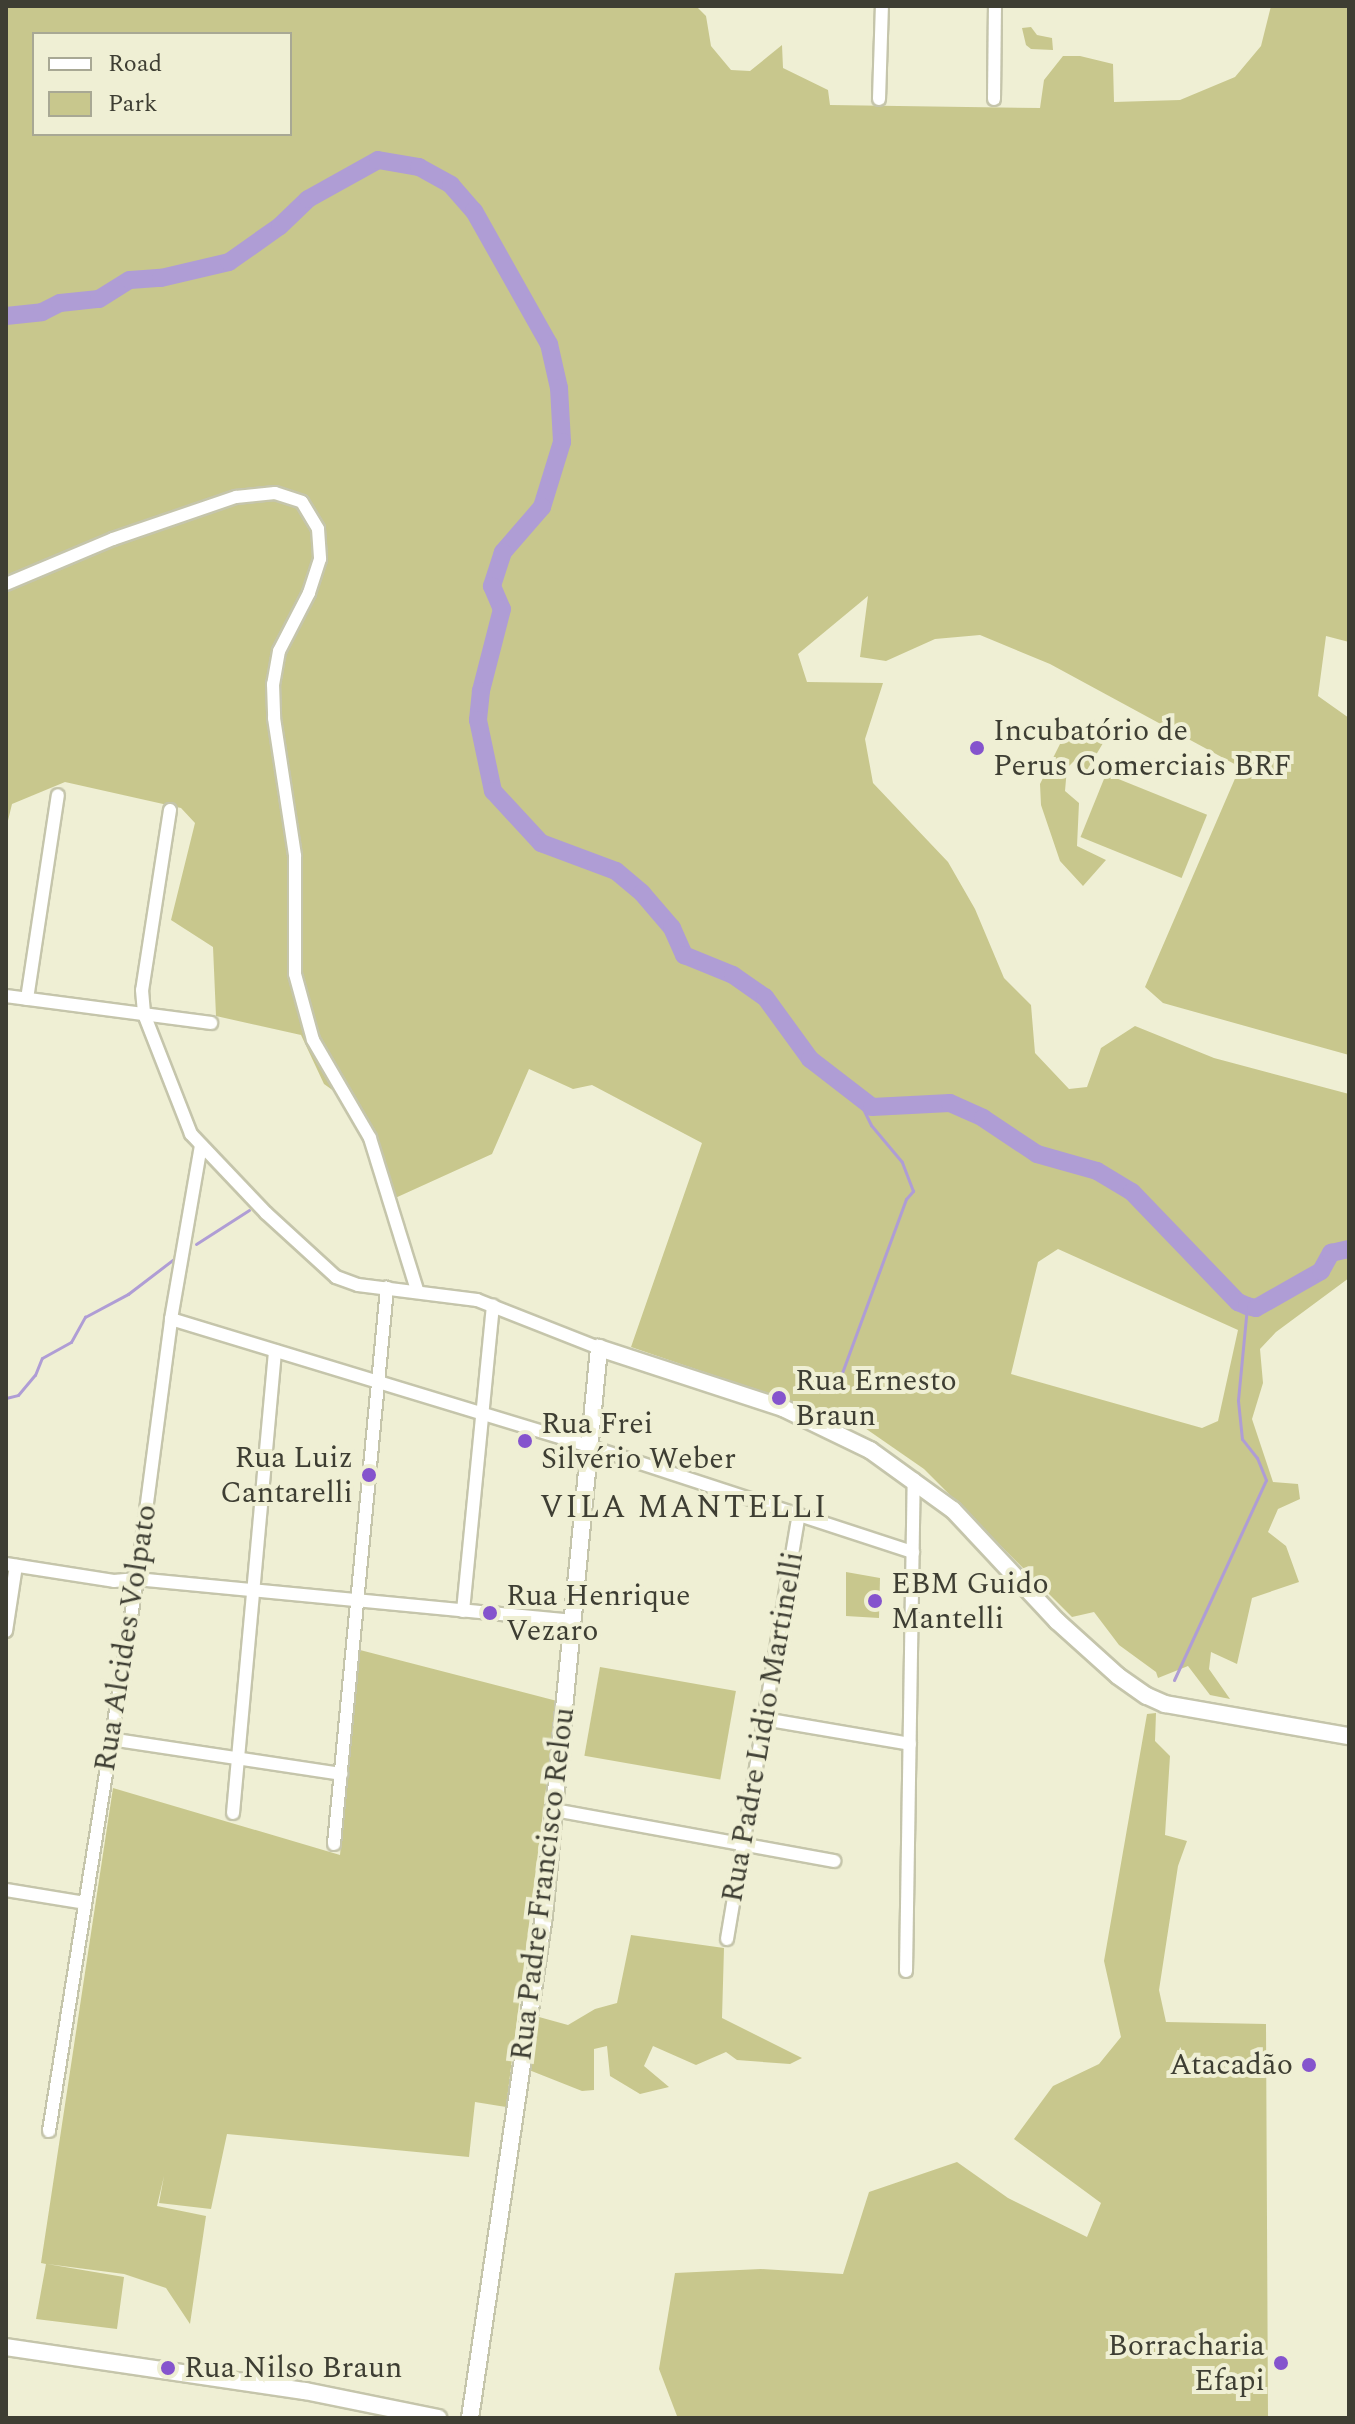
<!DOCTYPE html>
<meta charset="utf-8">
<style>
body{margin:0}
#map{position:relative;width:1355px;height:2424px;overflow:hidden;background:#efefd4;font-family:Spectral,serif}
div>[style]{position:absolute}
.green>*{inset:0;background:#c8c78d;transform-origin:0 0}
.stream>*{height:3px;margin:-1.5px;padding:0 1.5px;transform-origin:1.5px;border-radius:1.5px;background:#af9dd5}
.river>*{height:18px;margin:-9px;padding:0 9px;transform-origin:9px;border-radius:9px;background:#af9dd5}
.roads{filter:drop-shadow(2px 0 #c5c5ab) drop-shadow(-2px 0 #c5c5ab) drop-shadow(0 2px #c5c5ab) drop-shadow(0 -2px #c5c5ab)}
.minor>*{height:12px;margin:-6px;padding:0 6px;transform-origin:6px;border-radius:6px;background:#fff}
.tertiary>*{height:16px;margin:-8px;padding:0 8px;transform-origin:8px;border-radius:8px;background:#fff}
.dots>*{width:22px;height:22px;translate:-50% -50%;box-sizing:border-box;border:4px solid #efefd4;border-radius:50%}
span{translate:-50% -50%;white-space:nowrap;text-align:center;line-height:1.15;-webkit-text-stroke:8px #efefd4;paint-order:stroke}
.poi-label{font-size:30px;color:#3e3e33}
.left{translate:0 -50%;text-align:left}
.right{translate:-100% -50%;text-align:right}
.street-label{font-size:30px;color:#3e3e33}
.neighbourhood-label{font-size:32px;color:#3e3e33;letter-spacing:2px}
.frame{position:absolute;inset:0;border:8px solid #3e3e33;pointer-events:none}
.legend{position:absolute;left:32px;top:32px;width:260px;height:104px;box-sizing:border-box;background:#efefd4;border:2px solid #a8a894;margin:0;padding:10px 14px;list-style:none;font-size:24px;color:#3e3e33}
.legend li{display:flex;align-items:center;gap:16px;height:40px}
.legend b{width:40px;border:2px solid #a8a894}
</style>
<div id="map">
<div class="green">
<div style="clip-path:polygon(evenodd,6px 6px,696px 6px,706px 16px,711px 46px,731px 70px,750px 71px,782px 45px,783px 68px,828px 90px,830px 105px,1040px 108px,1044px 80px,1063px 56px,1080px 56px,1113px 64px,1114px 102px,1180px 100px,1235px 77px,1261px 46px,1271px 6px,1349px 6px,1349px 642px,1326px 636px,1318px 696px,1349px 718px,1349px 1055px,1163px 1003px,1145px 987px,1240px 767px,1050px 664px,980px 635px,935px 639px,886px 661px,860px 657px,868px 596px,798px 654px,807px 682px,883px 683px,865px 739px,873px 783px,948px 862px,975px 909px,1004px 978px,1031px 1005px,1035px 1053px,1069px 1089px,1087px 1087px,1101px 1048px,1135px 1026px,1214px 1058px,1349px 1094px,1349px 1278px,1276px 1332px,1260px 1349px,1263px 1383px,1252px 1419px,1273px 1482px,1298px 1484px,1300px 1499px,1278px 1509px,1268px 1532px,1286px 1546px,1299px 1582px,1252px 1598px,1237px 1664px,1211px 1652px,1209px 1669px,1230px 1699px,1210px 1695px,1188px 1666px,1158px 1678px,1156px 1672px,1119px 1645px,1094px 1612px,1072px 1617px,924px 1469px,862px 1426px,631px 1347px,702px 1143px,592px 1085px,573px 1089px,529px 1069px,492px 1154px,393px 1199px,345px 1099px,324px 1084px,301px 1035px,216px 1016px,213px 947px,171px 920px,195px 823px,181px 808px,65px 782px,12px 804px,6px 829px,6px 6px,34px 34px,290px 34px,290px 134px,34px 134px,34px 34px,6px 6px,1058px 1249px,1238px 1330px,1218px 1421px,1202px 1428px,1011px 1374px,1038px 1262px,1058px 1249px)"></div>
<div style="clip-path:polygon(1031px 27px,1037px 35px,1052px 38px,1053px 50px,1031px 49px,1026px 45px,1022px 28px)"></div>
<div style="clip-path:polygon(1069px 726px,1082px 737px,1103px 729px,1109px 733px,1087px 770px,1075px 760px,1067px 768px,1065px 791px,1079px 803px,1077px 846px,1106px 860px,1083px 886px,1060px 861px,1041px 805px,1040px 784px)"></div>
<div style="left:1106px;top:774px;width:109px;height:68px;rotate:22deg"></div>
<div style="clip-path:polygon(846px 1572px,880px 1578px,879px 1618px,846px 1616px)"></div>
<div style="clip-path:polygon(360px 1650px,557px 1701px,506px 2107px,475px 2102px,469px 2157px,227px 2134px,211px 2209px,159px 2203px,164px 2176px,157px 2206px,206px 2216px,190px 2324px,166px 2288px,124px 2274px,47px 2264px,124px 2277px,117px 2329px,36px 2319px,46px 2264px,41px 2263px,113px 1788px,340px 1855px)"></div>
<div style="left:600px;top:1667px;width:138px;height:90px;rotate:10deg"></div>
<div style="clip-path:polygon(1156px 1713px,1155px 1741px,1170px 1756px,1165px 1835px,1187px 1841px,1178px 1866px,1159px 1990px,1166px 2022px,1266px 2024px,1268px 2418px,677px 2416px,659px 2369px,675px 2273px,761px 2269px,843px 2274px,869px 2192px,957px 2162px,1008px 2198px,1087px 2237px,1101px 2203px,1014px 2139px,1053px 2086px,1099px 2064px,1121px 2037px,1104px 1961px,1147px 1714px)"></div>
<div style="clip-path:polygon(631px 1935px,724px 1948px,722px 2018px,802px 2058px,790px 2064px,737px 2060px,726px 2052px,696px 2065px,653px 2046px,644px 2066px,669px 2087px,640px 2094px,610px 2076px,607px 2046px,594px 2049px,594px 2090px,582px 2091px,529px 2070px,539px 2017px,568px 2025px,595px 2009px,617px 2003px)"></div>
</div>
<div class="stream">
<div style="left:196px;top:1244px;width:63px;rotate:-32.7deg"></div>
<div style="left:839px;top:1381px;width:194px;rotate:-69.8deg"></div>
<div style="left:906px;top:1199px;width:11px;rotate:-49deg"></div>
<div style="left:913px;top:1191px;width:31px;rotate:-111deg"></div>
<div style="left:902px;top:1162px;width:48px;rotate:-130deg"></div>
<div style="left:871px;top:1125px;width:32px;rotate:-116deg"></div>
<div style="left:6px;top:1398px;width:12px;rotate:-14deg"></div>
<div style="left:18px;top:1395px;width:26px;rotate:-50deg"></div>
<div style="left:35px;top:1375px;width:18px;rotate:-68deg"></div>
<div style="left:42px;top:1358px;width:33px;rotate:-29deg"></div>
<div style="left:71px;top:1342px;width:29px;rotate:-61deg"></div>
<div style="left:85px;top:1317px;width:49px;rotate:-28.1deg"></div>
<div style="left:128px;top:1294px;width:64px;rotate:-37.4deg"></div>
<div style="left:1174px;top:1680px;width:220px;rotate:-65.3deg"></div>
<div style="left:1266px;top:1480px;width:24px;rotate:-112deg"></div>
<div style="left:1257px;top:1458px;width:24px;rotate:-128deg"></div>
<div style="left:1242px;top:1439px;width:39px;rotate:-96deg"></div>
<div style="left:1238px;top:1400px;width:94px;rotate:-84.5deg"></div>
</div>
<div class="river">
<div style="left:6px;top:316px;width:36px;rotate:-6deg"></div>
<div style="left:42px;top:312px;width:20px;rotate:-27deg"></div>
<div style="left:60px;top:303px;width:39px;rotate:-6deg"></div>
<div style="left:99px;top:299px;width:36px;rotate:-32deg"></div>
<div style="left:130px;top:280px;width:31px;rotate:-4deg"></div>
<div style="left:161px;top:278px;width:70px;rotate:-13.2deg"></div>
<div style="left:229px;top:262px;width:62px;rotate:-35.2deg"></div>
<div style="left:280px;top:226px;width:39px;rotate:-44deg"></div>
<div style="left:308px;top:199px;width:80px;rotate:-29.1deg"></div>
<div style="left:378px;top:160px;width:42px;rotate:9.7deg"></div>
<div style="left:419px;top:167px;width:37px;rotate:29deg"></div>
<div style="left:451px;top:185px;width:35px;rotate:49deg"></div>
<div style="left:474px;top:211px;width:153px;rotate:60.6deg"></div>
<div style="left:549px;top:344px;width:45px;rotate:77.2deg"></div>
<div style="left:559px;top:388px;width:54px;rotate:86.8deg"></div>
<div style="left:562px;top:442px;width:68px;rotate:107.1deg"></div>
<div style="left:542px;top:507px;width:60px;rotate:130.9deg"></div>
<div style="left:503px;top:552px;width:36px;rotate:108deg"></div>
<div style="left:492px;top:586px;width:25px;rotate:67deg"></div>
<div style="left:502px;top:609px;width:85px;rotate:104.4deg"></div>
<div style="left:481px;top:691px;width:29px;rotate:96deg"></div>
<div style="left:478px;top:720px;width:73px;rotate:78.1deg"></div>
<div style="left:493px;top:791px;width:71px;rotate:47.3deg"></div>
<div style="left:541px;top:843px;width:80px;rotate:20.5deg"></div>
<div style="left:616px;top:871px;width:34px;rotate:40deg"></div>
<div style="left:642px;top:893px;width:46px;rotate:49.4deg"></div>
<div style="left:672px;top:928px;width:30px;rotate:66deg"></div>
<div style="left:684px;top:955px;width:53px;rotate:22.2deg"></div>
<div style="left:733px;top:975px;width:39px;rotate:35deg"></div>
<div style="left:765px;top:997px;width:77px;rotate:54deg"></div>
<div style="left:810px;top:1059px;width:78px;rotate:37.7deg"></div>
<div style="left:872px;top:1107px;width:78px;rotate:-2.9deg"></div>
<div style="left:950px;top:1103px;width:36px;rotate:24deg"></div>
<div style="left:983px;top:1118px;width:65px;rotate:33.7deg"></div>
<div style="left:1037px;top:1154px;width:62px;rotate:15.8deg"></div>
<div style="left:1097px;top:1171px;width:41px;rotate:31deg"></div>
<div style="left:1132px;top:1192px;width:153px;rotate:46.1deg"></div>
<div style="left:1238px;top:1302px;width:10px;rotate:24deg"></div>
<div style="left:1247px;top:1306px;width:9px;rotate:13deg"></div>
<div style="left:1256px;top:1308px;width:75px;rotate:-29.6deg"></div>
<div style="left:1321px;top:1271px;width:21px;rotate:-61deg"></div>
<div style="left:1331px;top:1253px;width:18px;rotate:-13deg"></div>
</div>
<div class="roads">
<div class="minor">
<div style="left:879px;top:99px;width:93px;rotate:-88.2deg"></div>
<div style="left:994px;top:99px;width:93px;rotate:-89.4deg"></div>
<div style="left:6px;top:584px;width:116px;rotate:-22.8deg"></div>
<div style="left:113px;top:539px;width:130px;rotate:-18.9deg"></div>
<div style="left:236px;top:497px;width:39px;rotate:-6deg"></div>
<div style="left:275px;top:493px;width:28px;rotate:18deg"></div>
<div style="left:302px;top:502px;width:31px;rotate:59deg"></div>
<div style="left:318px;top:529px;width:30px;rotate:86deg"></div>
<div style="left:320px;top:559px;width:36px;rotate:108deg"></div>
<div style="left:309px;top:593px;width:65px;rotate:117.3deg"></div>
<div style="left:279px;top:651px;width:34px;rotate:100deg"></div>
<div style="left:273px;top:684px;width:34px;rotate:88deg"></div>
<div style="left:274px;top:718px;width:140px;rotate:81.3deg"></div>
<div style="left:295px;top:856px;width:118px;rotate:90deg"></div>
<div style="left:295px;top:974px;width:68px;rotate:74.7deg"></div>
<div style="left:313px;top:1040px;width:113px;rotate:59.8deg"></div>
<div style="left:370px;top:1138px;width:159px;rotate:72.8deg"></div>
<div style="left:170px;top:810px;width:182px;rotate:98.8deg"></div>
<div style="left:142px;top:990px;width:24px;rotate:85deg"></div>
<div style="left:144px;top:1014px;width:129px;rotate:68.6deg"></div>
<div style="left:191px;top:1134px;width:109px;rotate:46.5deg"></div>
<div style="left:266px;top:1213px;width:95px;rotate:42.4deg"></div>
<div style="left:336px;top:1277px;width:23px;rotate:20deg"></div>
<div style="left:358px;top:1285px;width:120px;rotate:7.2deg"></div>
<div style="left:477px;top:1300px;width:131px;rotate:21.5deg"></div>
<div style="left:6px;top:996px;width:207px;rotate:7.5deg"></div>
<div style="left:27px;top:999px;width:206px;rotate:-81.4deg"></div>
<div style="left:171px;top:1319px;width:436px;rotate:16.9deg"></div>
<div style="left:588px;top:1446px;width:342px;rotate:18.1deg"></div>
<div style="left:6px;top:1564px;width:109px;rotate:8.9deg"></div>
<div style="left:114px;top:1581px;width:23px;rotate:-5deg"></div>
<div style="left:137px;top:1579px;width:438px;rotate:5.5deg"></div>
<div style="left:463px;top:1611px;width:307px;rotate:-84.4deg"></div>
<div style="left:6px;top:1631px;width:66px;rotate:-81.3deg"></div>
<div style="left:764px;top:1719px;width:148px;rotate:9.7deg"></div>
<div style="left:110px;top:1739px;width:234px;rotate:8.6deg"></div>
<div style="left:554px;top:1810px;width:285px;rotate:10.3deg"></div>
<div style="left:233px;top:1813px;width:464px;rotate:-84.8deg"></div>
<div style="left:334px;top:1844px;width:559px;rotate:-84.55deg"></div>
<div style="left:6px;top:1890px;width:80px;rotate:9.3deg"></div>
<div style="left:727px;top:1939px;width:430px;rotate:-80.4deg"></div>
<div style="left:906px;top:1971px;width:492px;rotate:-89.1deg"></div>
<div style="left:49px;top:2131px;width:559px;rotate:-80.94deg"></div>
<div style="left:137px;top:1579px;width:262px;rotate:-82.5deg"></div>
<div style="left:171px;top:1319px;width:176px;rotate:-80.2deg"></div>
</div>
<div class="tertiary">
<div style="left:6px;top:2347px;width:302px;rotate:8.4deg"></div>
<div style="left:305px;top:2391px;width:136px;rotate:11.5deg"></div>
<div style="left:470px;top:2418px;width:508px;rotate:-81.63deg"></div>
<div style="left:544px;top:1915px;width:570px;rotate:-84.46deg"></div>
<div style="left:599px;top:1348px;width:194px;rotate:18.1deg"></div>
<div style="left:783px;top:1408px;width:97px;rotate:25.8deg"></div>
<div style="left:870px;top:1450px;width:102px;rotate:35.9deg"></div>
<div style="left:953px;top:1510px;width:152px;rotate:46.9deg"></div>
<div style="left:1057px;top:1621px;width:82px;rotate:42deg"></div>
<div style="left:1118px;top:1676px;width:35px;rotate:35deg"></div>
<div style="left:1147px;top:1696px;width:20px;rotate:24deg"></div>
<div style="left:1165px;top:1704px;width:187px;rotate:9.9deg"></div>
</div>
</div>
<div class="dots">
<div style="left:977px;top:748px;background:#8554cd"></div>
<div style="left:779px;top:1398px;background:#8554cd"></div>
<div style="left:525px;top:1441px;background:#8554cd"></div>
<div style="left:369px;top:1475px;background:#8554cd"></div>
<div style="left:875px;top:1601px;background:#8554cd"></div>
<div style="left:490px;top:1613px;background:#8554cd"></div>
<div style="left:1309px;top:2065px;background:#8554cd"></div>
<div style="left:1281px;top:2363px;background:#8554cd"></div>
<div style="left:168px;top:2368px;background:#8554cd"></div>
</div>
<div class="poi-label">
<span class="left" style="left:993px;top:748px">Incubatório de<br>Perus Comerciais BRF</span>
<span class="left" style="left:795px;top:1398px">Rua Ernesto<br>Braun</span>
<span class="left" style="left:541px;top:1441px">Rua Frei<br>Silvério Weber</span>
<span class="right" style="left:353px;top:1475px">Rua Luiz<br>Cantarelli</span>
<span class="left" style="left:891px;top:1601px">EBM Guido<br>Mantelli</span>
<span class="left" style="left:506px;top:1613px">Rua Henrique<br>Vezaro</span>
<span class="right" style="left:1293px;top:2065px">Atacadão</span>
<span class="right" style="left:1265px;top:2363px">Borracharia<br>Efapi</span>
<span class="left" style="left:184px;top:2368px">Rua Nilso Braun</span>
</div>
<div class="street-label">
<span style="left:126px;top:1638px;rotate:-81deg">Rua Alcides Volpato</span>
<span style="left:763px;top:1727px;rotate:-80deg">Rua Padre Lidio Martinelli</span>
<span style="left:543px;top:1884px;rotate:-83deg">Rua Padre Francisco Relou</span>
</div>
<div class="neighbourhood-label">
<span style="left:684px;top:1508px">VILA MANTELLI</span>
</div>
<div class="frame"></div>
<ul class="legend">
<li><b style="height:10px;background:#fff"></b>Road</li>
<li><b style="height:22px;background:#c8c78d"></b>Park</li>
</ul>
</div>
